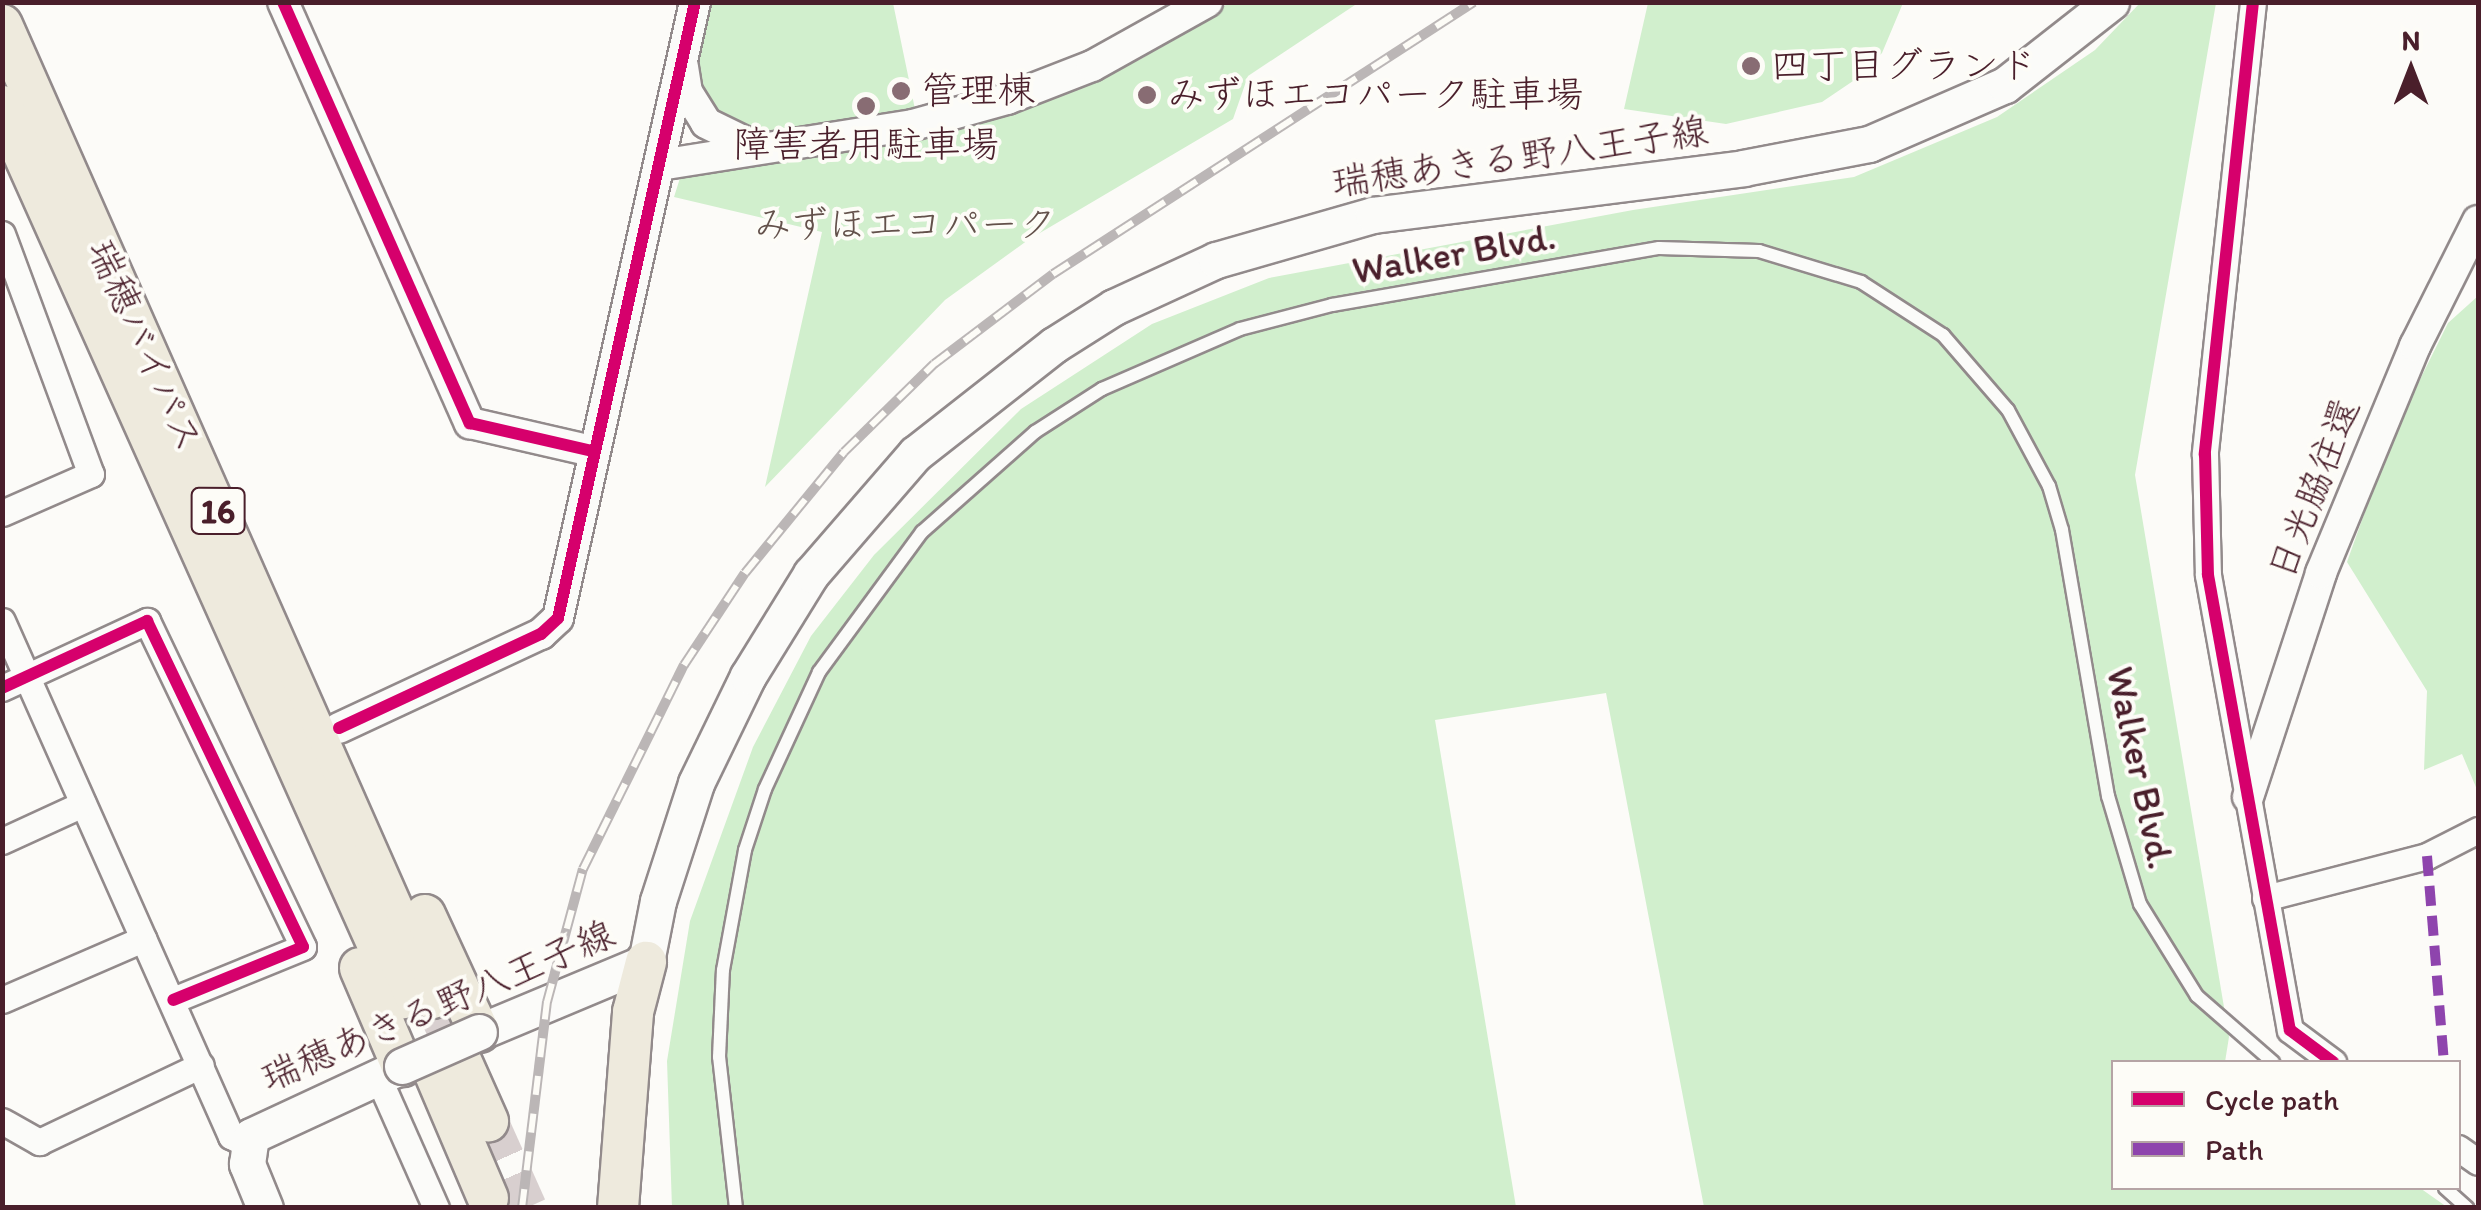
<!DOCTYPE html>
<meta charset="utf-8">
<style>
body{margin:0}
#map{position:relative;width:2481px;height:1210px;overflow:hidden;background:#fcfbf8;font-family:Itim,"Klee One",sans-serif}
div>[style]{position:absolute}
.green>*{inset:0;background:#d1efcd}
.trunk-tunnel>*{height:40px;margin-top:-20px;transform-origin:0;background:repeating-linear-gradient(90deg,#d8cfcf 0 40px,transparent 0 60px)}
.roads{filter:drop-shadow(2px 0 #928a8b) drop-shadow(-2px 0 #928a8b) drop-shadow(0 2px #928a8b) drop-shadow(0 -2px #928a8b)}
.service>*{height:12px;margin:-6px;padding:0 6px;transform-origin:6px;border-radius:6px;background:#fbfbf9}
.minor>*{height:25px;margin:-12.5px;padding:0 12.5px;transform-origin:12.5px;border-radius:12.5px;background:#fbfbf9}
.tertiary>*{height:30px;margin:-15px;padding:0 15px;transform-origin:15px;border-radius:15px;background:#fbfbf9}
.secondary>*{height:35px;margin:-17.5px;padding:0 17.5px;transform-origin:17.5px;border-radius:17.5px;background:#fbfbf9}
.trunk>*{height:40px;margin:-20px;padding:0 20px;transform-origin:20px;border-radius:20px;background:#eeeadd}
.rail>*{height:10px;margin-top:-5px;transform-origin:0;background:repeating-linear-gradient(90deg,#fdfcf7 0 19px,#bbb6b6 0 38px);box-sizing:border-box;border-block:2px solid #bbb6b6}
.bridges{filter:drop-shadow(2px 0 #928a8b) drop-shadow(-2px 0 #928a8b) drop-shadow(0 2px #928a8b) drop-shadow(0 -2px #928a8b)}
.secondary-bridge>*{height:35px;margin:-17.5px;padding:0 17.5px;transform-origin:17.5px;border-radius:17.5px;background:#fbfbf9}
.quiet>*{height:10px;margin-top:-5px;transform-origin:0;background:repeating-linear-gradient(90deg,#8e44ad 0 20px,transparent 0 30px)}
.cycleway>*{height:12px;margin:-6px;padding:0 6px;transform-origin:6px;border-radius:6px;background:#d6006c}
.dots>*{width:28px;height:28px;translate:-50% -50%;box-sizing:border-box;border:5px solid #fdfcf7;border-radius:50%}
span{translate:-50% -50%;white-space:nowrap;text-align:center;line-height:1.15;-webkit-text-stroke:8px #fdfcf7;paint-order:stroke}
.shield-label span{padding:2px 8px;background:#fdfcf7;border:2px solid;border-radius:8px;-webkit-text-stroke-width:0}
.shield-label{font-size:35px;color:#4a1f2b;font-weight:700}
.poi-label{font-size:38px;color:#4a1f2b}
.left{translate:0 -50%;text-align:left}
.street-label{font-size:38px;color:#4a1f2b}
.park-label{font-size:38px;color:#63514b}
.frame{position:absolute;inset:0;border:5px solid #4a1f2b;pointer-events:none}
.legend{position:absolute;left:2111px;top:1060px;width:350px;height:130px;box-sizing:border-box;background:#fdfcf7;border:2px solid #b5a4a5;margin:0;padding:12px 18px;list-style:none;font-size:30px;color:#4a1f2b}
.legend li{display:flex;align-items:center;gap:20px;height:50px}
.legend b{width:50px;border:2px solid #b5a4a5}
.north{position:absolute;left:2361px;top:20px;width:100px;height:100px;-webkit-text-stroke:8px #fdfcf7;paint-order:stroke;rotate:0deg;font-size:28px;font-weight:700;line-height:40px;text-align:center;color:#4a1f2b}
.north::after{content:'';display:block;margin:auto;width:35px;height:45px;background:#4a1f2b;clip-path:polygon(50% 0,100% 100%,50% 72%,0 100%)}
</style>
<div id="map">
<div class="green">
<div style="clip-path:polygon(707px 3px,893px 3px,916px 114px,895px 141px,1011px 113px,1141px 59px,1229px 3px,1358px 3px,1248px 76px,1233px 119px,1028px 240px,945px 300px,765px 487px,822px 232px,674px 197px,680px 178px,818px 157px,813px 133px,734px 131px,697px 93px,694px 67px)"></div>
<div style="clip-path:polygon(1648px 3px,1648px 2px,1903px 3px,1882px 53px,1856px 79px,1822px 102px,1726px 124px,1624px 109px)"></div>
<div style="clip-path:polygon(2140px 3px,2216px 3px,2135px 475px,2229px 1037px,2225px 1062px,2114px 1062px,2114px 1188px,2420px 1188px,2447px 1207px,1704px 1207px,1606px 693px,1435px 720px,1516px 1207px,672px 1208px,667px 1061px,690px 921px,753px 747px,811px 636px,874px 555px,1021px 409px,1152px 324px,1269px 278px,1633px 210px,1854px 177px,1997px 117px,2095px 50px)"></div>
<div style="clip-path:polygon(2478px 296px,2478px 792px,2462px 754px,2424px 770px,2427px 691px,2347px 562px,2392px 436px,2448px 323px)"></div>
</div>
<div class="trunk-tunnel">
<div style="left:432px;top:998px;width:72px;rotate:65.2deg"></div>
<div style="left:488px;top:1121px;width:95px;rotate:65.9deg"></div>
</div>
<div class="roads">
<div class="service">
<div style="left:2445px;top:1188px;width:30px;rotate:42deg"></div>
<div style="left:736px;top:1208px;width:152px;rotate:-96.4deg"></div>
<div style="left:719px;top:1057px;width:87px;rotate:-87.4deg"></div>
<div style="left:723px;top:970px;width:122px;rotate:-79.6deg"></div>
<div style="left:745px;top:850px;width:64px;rotate:-71.8deg"></div>
<div style="left:765px;top:789px;width:129px;rotate:-65.2deg"></div>
<div style="left:819px;top:672px;width:174px;rotate:-53.7deg"></div>
<div style="left:922px;top:532px;width:151px;rotate:-41.5deg"></div>
<div style="left:1035px;top:432px;width:80px;rotate:-32.7deg"></div>
<div style="left:1102px;top:389px;width:150px;rotate:-23.5deg"></div>
<div style="left:1240px;top:329px;width:95px;rotate:-14.6deg"></div>
<div style="left:1332px;top:305px;width:332px;rotate:-9.9deg"></div>
<div style="left:1659px;top:248px;width:100px;rotate:1.7deg"></div>
<div style="left:1759px;top:251px;width:107px;rotate:16.9deg"></div>
<div style="left:1861px;top:282px;width:98px;rotate:32.9deg"></div>
<div style="left:1943px;top:335px;width:99px;rotate:49.1deg"></div>
<div style="left:2008px;top:410px;width:86px;rotate:61.7deg"></div>
<div style="left:2049px;top:486px;width:46px;rotate:73.5deg"></div>
<div style="left:2062px;top:530px;width:270px;rotate:80.2deg"></div>
<div style="left:2108px;top:796px;width:113px;rotate:73.5deg"></div>
<div style="left:2140px;top:904px;width:108px;rotate:58.2deg"></div>
<div style="left:2197px;top:996px;width:101px;rotate:41deg"></div>
</div>
<div class="minor">
<div style="left:2253px;top:2px;width:455px;rotate:96.1deg"></div>
<div style="left:2205px;top:454px;width:121px;rotate:88.6deg"></div>
<div style="left:2208px;top:575px;width:462px;rotate:79.8deg"></div>
<div style="left:2290px;top:1030px;width:54px;rotate:36.7deg"></div>
<div style="left:2px;top:234px;width:256px;rotate:69.7deg"></div>
<div style="left:91px;top:474px;width:97px;rotate:156.3deg"></div>
<div style="left:2px;top:621px;width:564px;rotate:66.03deg"></div>
<div style="left:231px;top:1136px;width:17px;rotate:28deg"></div>
<div style="left:2px;top:688px;width:160px;rotate:-24.8deg"></div>
<div style="left:147px;top:621px;width:361px;rotate:64.4deg"></div>
<div style="left:303px;top:947px;width:140px;rotate:157.8deg"></div>
<div style="left:2px;top:841px;width:89px;rotate:-24.6deg"></div>
<div style="left:2265px;top:898px;width:167px;rotate:-14.5deg"></div>
<div style="left:2427px;top:856px;width:57px;rotate:-27deg"></div>
<div style="left:2px;top:1000px;width:154px;rotate:-23.4deg"></div>
<div style="left:378px;top:1077px;width:143px;rotate:66.1deg"></div>
<div style="left:2px;top:1121px;width:43px;rotate:29.6deg"></div>
<div style="left:39px;top:1142px;width:179px;rotate:-25.4deg"></div>
<div style="left:2458px;top:1148px;width:24px;rotate:35deg"></div>
</div>
<div class="tertiary">
<div style="left:283px;top:2px;width:461px;rotate:66.1deg"></div>
<div style="left:470px;top:423px;width:125px;rotate:12.9deg"></div>
<div style="left:683px;top:67px;width:25px;rotate:81deg"></div>
<div style="left:687px;top:92px;width:36px;rotate:58deg"></div>
<div style="left:706px;top:123px;width:57px;rotate:26.1deg"></div>
<div style="left:660px;top:165px;width:256px;rotate:-9deg"></div>
<div style="left:913px;top:125px;width:98px;rotate:-15.5deg"></div>
<div style="left:1007px;top:99px;width:91px;rotate:-21.2deg"></div>
<div style="left:1092px;top:66px;width:132px;rotate:-29.1deg"></div>
<div style="left:339px;top:728px;width:223px;rotate:-25deg"></div>
<div style="left:541px;top:634px;width:23px;rotate:-43deg"></div>
<div style="left:558px;top:618px;width:631px;rotate:-77.46deg"></div>
<div style="left:2248px;top:797px;width:236px;rotate:-71.9deg"></div>
<div style="left:2321px;top:573px;width:246px;rotate:-67.5deg"></div>
<div style="left:2415px;top:346px;width:140px;rotate:-63.3deg"></div>
</div>
<div class="secondary">
<div style="left:479px;top:1032px;width:181px;rotate:-22.7deg"></div>
<div style="left:646px;top:962px;width:62px;rotate:-78.9deg"></div>
<div style="left:658px;top:901px;width:124px;rotate:-72.1deg"></div>
<div style="left:696px;top:783px;width:119px;rotate:-64.1deg"></div>
<div style="left:748px;top:676px;width:120px;rotate:-58.3deg"></div>
<div style="left:811px;top:574px;width:159px;rotate:-49.1deg"></div>
<div style="left:915px;top:454px;width:177px;rotate:-38.1deg"></div>
<div style="left:1054px;top:345px;width:71px;rotate:-32.3deg"></div>
<div style="left:1114px;top:307px;width:112px;rotate:-24.7deg"></div>
<div style="left:1216px;top:260px;width:163px;rotate:-16deg"></div>
<div style="left:1373px;top:215px;width:373px;rotate:-7.2deg"></div>
<div style="left:1743px;top:168px;width:128px;rotate:-10.8deg"></div>
<div style="left:1869px;top:144px;width:148px;rotate:-23.5deg"></div>
<div style="left:2005px;top:85px;width:135px;rotate:-38.1deg"></div>
<div style="left:265px;top:1208px;width:48px;rotate:-112.2deg"></div>
<div style="left:247px;top:1164px;width:28px;rotate:-82deg"></div>
<div style="left:251px;top:1136px;width:166px;rotate:-24.9deg"></div>
</div>
<div class="trunk">
<div style="left:2px;top:25px;width:1064px;rotate:66.16deg"></div>
<div style="left:2px;top:106px;width:978px;rotate:65.87deg"></div>
<div style="left:425px;top:915px;width:129px;rotate:65.2deg"></div>
<div style="left:360px;top:968px;width:107px;rotate:66.8deg"></div>
<div style="left:462px;top:1063px;width:64px;rotate:65.9deg"></div>
<div style="left:435px;top:1074px;width:135px;rotate:66.9deg"></div>
<div style="left:618px;top:1208px;width:197px;rotate:-85.6deg"></div>
<div style="left:633px;top:1012px;width:52px;rotate:-75.4deg"></div>
</div>
</div>
<div class="rail">
<div style="left:522px;top:1208px;width:208px;rotate:-83.1deg"></div>
<div style="left:547px;top:1002px;width:138px;rotate:-74.9deg"></div>
<div style="left:583px;top:869px;width:228px;rotate:-63.7deg"></div>
<div style="left:684px;top:665px;width:110px;rotate:-56.5deg"></div>
<div style="left:745px;top:573px;width:156px;rotate:-50.7deg"></div>
<div style="left:844px;top:452px;width:126px;rotate:-44.4deg"></div>
<div style="left:934px;top:364px;width:149px;rotate:-37.1deg"></div>
<div style="left:1053px;top:274px;width:501px;rotate:-32.87deg"></div>
</div>
<div class="bridges">
<div class="secondary-bridge">
<div style="left:402px;top:1066px;width:84px;rotate:-23.8deg"></div>
</div>
</div>
<div class="quiet">
<div style="left:2427px;top:856px;width:207px;rotate:85.3deg"></div>
</div>
<div class="cycleway">
<div style="left:283px;top:2px;width:461px;rotate:66.1deg"></div>
<div style="left:470px;top:423px;width:125px;rotate:12.9deg"></div>
<div style="left:2253px;top:2px;width:455px;rotate:96.1deg"></div>
<div style="left:2205px;top:454px;width:121px;rotate:88.6deg"></div>
<div style="left:2208px;top:575px;width:462px;rotate:79.8deg"></div>
<div style="left:2290px;top:1030px;width:54px;rotate:36.7deg"></div>
<div style="left:2px;top:688px;width:160px;rotate:-24.8deg"></div>
<div style="left:147px;top:621px;width:361px;rotate:64.4deg"></div>
<div style="left:303px;top:947px;width:140px;rotate:157.8deg"></div>
<div style="left:339px;top:728px;width:223px;rotate:-25deg"></div>
<div style="left:541px;top:634px;width:23px;rotate:-43deg"></div>
<div style="left:558px;top:618px;width:631px;rotate:-77.46deg"></div>
</div>
<div class="dots">
<div style="left:1751px;top:66px;background:#886c73"></div>
<div style="left:901px;top:91px;background:#886c73"></div>
<div style="left:1147px;top:95px;background:#886c73"></div>
<div style="left:866px;top:106px;background:#886c73"></div>
</div>
<div class="shield-label">
<span style="left:218px;top:511px">16</span>
</div>
<div class="poi-label">
<span class="left" style="left:1771px;top:66px">四丁目グランド</span>
<span class="left" style="left:921px;top:91px">管理棟</span>
<span class="left" style="left:1167px;top:95px">みずほエコパーク駐車場</span>
<span style="left:866px;top:145px">障害者用駐車場</span>
</div>
<div class="street-label">
<span style="left:1520px;top:157px;rotate:-8deg">瑞穂あきる野八王子線</span>
<span style="left:1454px;top:254px;rotate:-10deg">Walker Blvd.</span>
<span style="left:145px;top:346px;rotate:66deg">瑞穂バイパス</span>
<span style="left:2314px;top:489px;rotate:-69deg">日光脇往還</span>
<span style="left:2140px;top:768px;rotate:78deg">Walker Blvd.</span>
<span style="left:438px;top:1006px;rotate:-23deg">瑞穂あきる野八王子線</span>
</div>
<div class="park-label">
<span style="left:905px;top:225px">みずほエコパーク</span>
</div>
<div class="frame"></div>
<ul class="legend">
<li><b style="height:12px;background:#d6006c"></b>Cycle path</li>
<li><b style="height:12px;background:#8e44ad"></b>Path</li>
</ul>
<div class="north">N</div>
</div>
